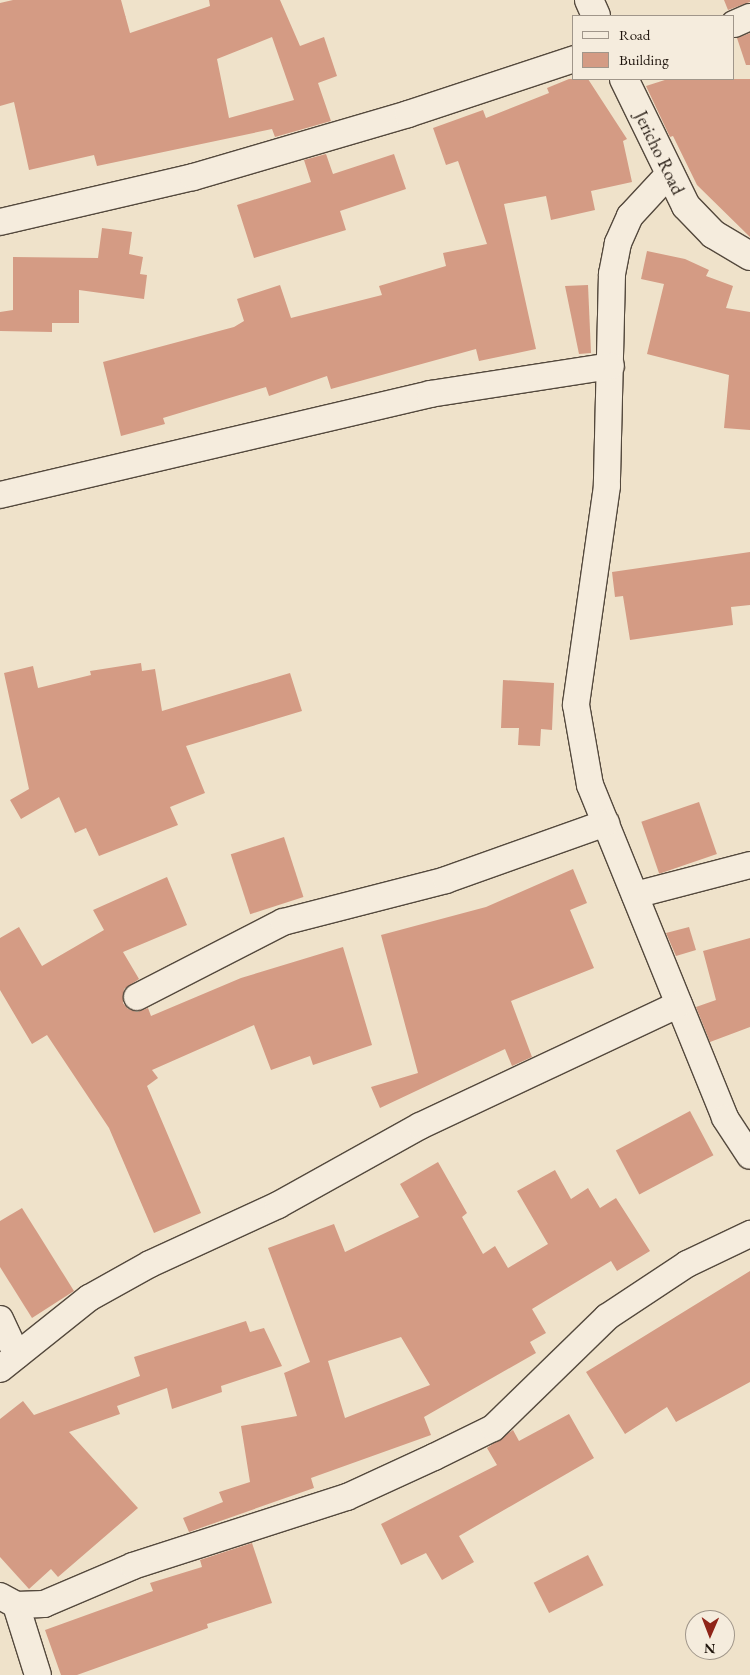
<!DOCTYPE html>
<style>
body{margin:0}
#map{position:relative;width:750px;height:1675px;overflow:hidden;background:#efe2ca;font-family:"EB Garamond",serif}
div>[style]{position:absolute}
.building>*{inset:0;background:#d49b84;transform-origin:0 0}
.roads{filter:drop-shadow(1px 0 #54493d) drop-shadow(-1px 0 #54493d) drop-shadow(0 1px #54493d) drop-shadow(0 -1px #54493d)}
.street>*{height:26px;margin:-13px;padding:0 13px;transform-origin:13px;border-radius:13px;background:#f5ecdd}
.secondary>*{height:28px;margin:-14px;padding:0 14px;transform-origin:14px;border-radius:14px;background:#f5ecdd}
span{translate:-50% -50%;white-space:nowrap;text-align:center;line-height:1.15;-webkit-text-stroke:5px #f5ecdd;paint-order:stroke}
.street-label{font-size:18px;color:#20160e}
.legend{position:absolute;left:572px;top:15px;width:162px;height:65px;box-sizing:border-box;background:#f5ecdd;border:1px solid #a0968a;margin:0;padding:6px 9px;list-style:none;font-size:15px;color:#20160e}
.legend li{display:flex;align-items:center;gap:10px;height:25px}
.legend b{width:25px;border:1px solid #a0968a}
.north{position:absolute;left:685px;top:1610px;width:50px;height:50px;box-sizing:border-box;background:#f5ecdd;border:1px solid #a0968a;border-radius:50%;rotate:181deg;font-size:14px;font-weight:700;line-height:20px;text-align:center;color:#20160e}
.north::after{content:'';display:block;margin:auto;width:18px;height:22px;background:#8f2418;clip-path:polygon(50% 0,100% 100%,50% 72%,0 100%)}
</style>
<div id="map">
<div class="building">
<div style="clip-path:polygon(evenodd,13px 0,121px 0,130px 33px,210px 6px,209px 0,280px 0,300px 46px,324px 37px,337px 76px,318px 83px,331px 121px,275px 137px,272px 129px,97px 166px,94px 155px,29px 170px,14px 102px,0 106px,0 3px,13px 0,272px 37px,294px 100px,229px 118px,217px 59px,272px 37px)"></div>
<div style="clip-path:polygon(724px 0,750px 0,750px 2px,728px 10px)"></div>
<div style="clip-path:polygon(750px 33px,750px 65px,746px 65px,737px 38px)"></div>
<div style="clip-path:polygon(569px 79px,588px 79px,627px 139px,623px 141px,632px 182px,591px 191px,595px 210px,551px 220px,546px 196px,504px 204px,536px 349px,479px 361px,476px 349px,331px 389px,327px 376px,269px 396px,266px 387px,163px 418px,165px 424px,121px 436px,103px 362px,234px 327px,244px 321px,237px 299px,280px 285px,291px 318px,382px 295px,379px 286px,446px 266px,443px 253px,487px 244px,458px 161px,446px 165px,433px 128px,483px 110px,486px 118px,549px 93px,547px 88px)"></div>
<div style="clip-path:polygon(668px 79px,750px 79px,750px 237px,697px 185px,673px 136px,670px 137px,646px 86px)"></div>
<div style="clip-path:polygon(326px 154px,333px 174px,394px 154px,406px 189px,340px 211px,346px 230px,254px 258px,237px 205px,311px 182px,304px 160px)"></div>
<div style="clip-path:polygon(102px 228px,132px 232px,129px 254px,143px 257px,140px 274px,147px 275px,144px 299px,79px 290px,79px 323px,52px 323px,52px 332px,0 331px,0 312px,13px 310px,13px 257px,98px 258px)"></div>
<div style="clip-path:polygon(647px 251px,685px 259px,709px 270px,706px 276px,733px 286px,726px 308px,750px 312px,750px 430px,724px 428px,729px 375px,647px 354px,664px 284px,641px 279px)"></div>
<div style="clip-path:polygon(588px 285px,591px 353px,579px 354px,565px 286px)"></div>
<div style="clip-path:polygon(750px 552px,750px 605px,731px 607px,733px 625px,630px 640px,623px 596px,615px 597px,612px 572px)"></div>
<div style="clip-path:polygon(141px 663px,142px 671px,155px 669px,162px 711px,290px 673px,302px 711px,186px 746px,205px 793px,170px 807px,178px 825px,99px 856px,86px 828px,75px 833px,59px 797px,21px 819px,10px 800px,29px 789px,4px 673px,33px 666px,38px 688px,91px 675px,90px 671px)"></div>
<div style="clip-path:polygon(503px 680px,554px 683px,552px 730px,541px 729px,540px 746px,518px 745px,519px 728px,501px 728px)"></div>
<div style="left:699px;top:802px;width:55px;height:61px;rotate:71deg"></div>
<div style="left:284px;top:837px;width:63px;height:56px;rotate:72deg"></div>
<div style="clip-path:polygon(573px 869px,587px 903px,570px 910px,594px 968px,511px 1001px,532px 1057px,512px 1066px,505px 1049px,380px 1108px,371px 1087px,418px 1073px,381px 935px,486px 907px)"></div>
<div style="clip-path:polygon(167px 877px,187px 925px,123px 952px,139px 979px,124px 989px,123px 1003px,128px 1009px,137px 1012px,148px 1008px,151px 1016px,241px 978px,343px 947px,372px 1045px,313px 1065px,310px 1056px,271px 1070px,254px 1025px,152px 1070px,158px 1078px,147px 1086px,201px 1213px,154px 1233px,109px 1128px,47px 1035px,32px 1044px,0 990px,0 938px,19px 927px,42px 966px,104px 930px,93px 910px)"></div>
<div style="clip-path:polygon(689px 927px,696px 950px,676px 956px,666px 933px)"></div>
<div style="clip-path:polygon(750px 938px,750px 1027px,710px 1042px,696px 1007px,716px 1000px,703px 951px)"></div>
<div style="left:690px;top:1111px;width:50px;height:84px;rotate:62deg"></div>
<div style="clip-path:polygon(evenodd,438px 1162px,467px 1213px,462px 1217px,483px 1254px,495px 1246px,508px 1268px,548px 1244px,517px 1191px,555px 1170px,571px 1199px,588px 1188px,600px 1208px,616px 1198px,650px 1251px,617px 1271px,611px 1261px,532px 1309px,546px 1333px,530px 1342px,536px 1353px,424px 1417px,431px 1435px,311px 1478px,314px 1488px,189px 1532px,183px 1518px,223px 1502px,219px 1492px,250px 1482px,241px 1426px,297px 1416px,284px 1373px,310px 1362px,268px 1248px,334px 1224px,345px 1252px,419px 1217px,400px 1184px,438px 1162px,401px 1337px,430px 1385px,345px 1418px,328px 1361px,401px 1337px)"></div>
<div style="clip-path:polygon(22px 1208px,74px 1291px,32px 1318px,0 1267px,0 1221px)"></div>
<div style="clip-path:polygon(750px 1271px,750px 1382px,676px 1422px,667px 1407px,625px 1434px,586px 1372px)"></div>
<div style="clip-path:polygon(246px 1321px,250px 1332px,264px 1328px,282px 1366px,221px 1386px,222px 1392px,172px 1409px,167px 1388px,117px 1406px,120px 1414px,69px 1432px,138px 1508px,58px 1577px,51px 1569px,29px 1589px,0 1557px,0 1419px,23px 1401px,34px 1415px,140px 1376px,134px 1357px)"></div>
<div style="clip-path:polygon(569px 1414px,594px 1458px,459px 1536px,474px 1562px,442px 1580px,426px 1553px,401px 1565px,381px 1524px,497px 1465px,487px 1448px,513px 1430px,519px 1441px)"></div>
<div style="clip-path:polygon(252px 1543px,272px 1603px,207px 1624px,208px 1628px,77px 1675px,61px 1675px,45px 1630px,153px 1591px,150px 1583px,202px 1567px,200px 1560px)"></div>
<div style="left:588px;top:1555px;width:34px;height:61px;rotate:63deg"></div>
</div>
<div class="roads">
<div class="street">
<div style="left:734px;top:24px;width:17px;rotate:-24deg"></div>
<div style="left:668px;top:175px;width:56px;rotate:132.8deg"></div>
<div style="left:630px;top:216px;width:30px;rotate:114deg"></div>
<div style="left:618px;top:243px;width:32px;rotate:101deg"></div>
<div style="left:612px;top:274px;width:212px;rotate:91.4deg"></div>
<div style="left:607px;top:486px;width:221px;rotate:98.1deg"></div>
<div style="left:576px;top:705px;width:81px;rotate:80.1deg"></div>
<div style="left:590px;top:785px;width:359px;rotate:67.9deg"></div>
<div style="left:725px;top:1118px;width:45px;rotate:56.7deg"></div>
<div style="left:0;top:222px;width:198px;rotate:-13.1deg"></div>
<div style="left:193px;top:177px;width:224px;rotate:-16.3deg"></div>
<div style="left:408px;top:114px;width:175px;rotate:-18.3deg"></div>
<div style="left:0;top:495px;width:442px;rotate:-13.2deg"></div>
<div style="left:430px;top:394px;width:183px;rotate:-8.8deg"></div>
<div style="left:635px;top:895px;width:119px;rotate:-14.6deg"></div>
<div style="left:137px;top:997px;width:164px;rotate:-27.2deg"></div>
<div style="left:283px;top:922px;width:168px;rotate:-14.4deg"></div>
<div style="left:446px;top:880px;width:170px;rotate:-19.6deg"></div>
<div style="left:0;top:1319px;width:40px;rotate:65deg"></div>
<div style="left:0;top:1369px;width:114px;rotate:-38.6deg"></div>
<div style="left:89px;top:1298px;width:70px;rotate:-29.1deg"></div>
<div style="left:150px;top:1264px;width:141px;rotate:-24.7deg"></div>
<div style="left:278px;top:1205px;width:162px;rotate:-29.1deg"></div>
<div style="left:420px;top:1126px;width:286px;rotate:-25.2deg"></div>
<div style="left:0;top:1596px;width:18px;rotate:29deg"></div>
<div style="left:16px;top:1605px;width:28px;rotate:-2deg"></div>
<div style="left:44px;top:1604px;width:97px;rotate:-23.1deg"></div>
<div style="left:133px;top:1566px;width:225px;rotate:-17.9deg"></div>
<div style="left:347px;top:1497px;width:96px;rotate:-24.7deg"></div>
<div style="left:434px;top:1457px;width:66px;rotate:-26.2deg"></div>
<div style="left:493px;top:1428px;width:159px;rotate:-44.2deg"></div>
<div style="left:607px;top:1317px;width:96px;rotate:-33.5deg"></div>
<div style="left:687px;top:1264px;width:70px;rotate:-25.5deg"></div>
<div style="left:16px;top:1605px;width:73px;rotate:72.6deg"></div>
</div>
<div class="secondary">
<div style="left:589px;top:0;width:17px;rotate:66deg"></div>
<div style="left:624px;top:79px;width:141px;rotate:64deg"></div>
<div style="left:686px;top:206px;width:39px;rotate:46deg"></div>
<div style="left:713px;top:234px;width:43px;rotate:30.7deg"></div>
</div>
</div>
<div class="street-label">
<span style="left:659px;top:153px;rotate:64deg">Jericho Road</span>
</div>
<ul class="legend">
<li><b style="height:6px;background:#f5ecdd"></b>Road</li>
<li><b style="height:14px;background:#d49b84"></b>Building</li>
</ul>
<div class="north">N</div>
</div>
